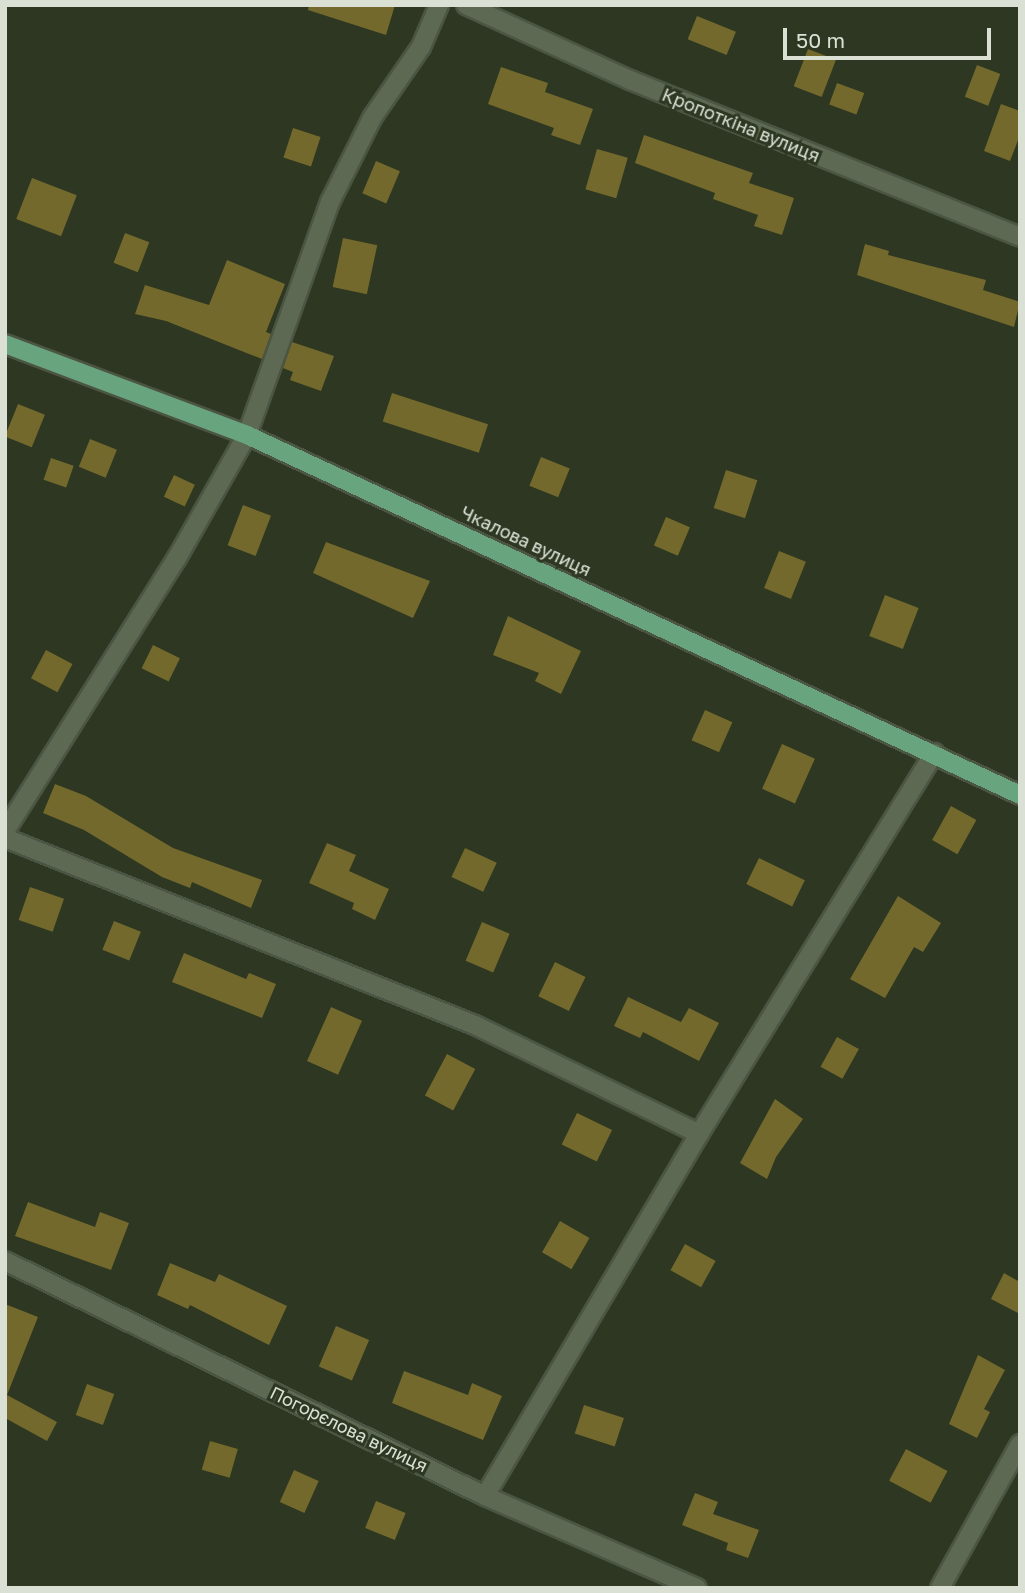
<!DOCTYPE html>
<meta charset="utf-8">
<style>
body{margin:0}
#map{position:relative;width:1025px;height:1593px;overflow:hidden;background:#2d3722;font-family:"Golos Text",sans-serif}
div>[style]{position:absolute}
.building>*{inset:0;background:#73692c;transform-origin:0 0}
.roads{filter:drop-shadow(2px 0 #4c5543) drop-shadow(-2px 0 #4c5543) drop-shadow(0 2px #4c5543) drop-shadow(0 -2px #4c5543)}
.minor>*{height:18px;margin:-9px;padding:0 9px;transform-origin:9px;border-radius:9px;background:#5d6952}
.primary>*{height:18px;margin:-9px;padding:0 9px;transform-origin:9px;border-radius:9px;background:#68a57e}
span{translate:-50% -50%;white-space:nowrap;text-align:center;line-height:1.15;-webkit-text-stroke:6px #2d3722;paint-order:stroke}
.street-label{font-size:18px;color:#dae1d4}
.frame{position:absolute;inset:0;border:7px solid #dae1d4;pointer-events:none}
.scale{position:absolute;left:783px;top:28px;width:208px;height:32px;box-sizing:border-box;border:4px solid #dae1d4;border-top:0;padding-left:9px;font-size:21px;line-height:24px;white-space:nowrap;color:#dae1d4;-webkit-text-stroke:5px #2d3722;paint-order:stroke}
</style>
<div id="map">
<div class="building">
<div style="clip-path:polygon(309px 5px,395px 5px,386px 35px,308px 10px)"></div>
<div style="left:697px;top:16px;width:42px;height:25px;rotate:22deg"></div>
<div style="left:808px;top:49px;width:30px;height:40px;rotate:21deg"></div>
<div style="left:977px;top:65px;width:25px;height:34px;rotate:21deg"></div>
<div style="clip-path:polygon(501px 67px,548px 83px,545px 92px,593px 109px,580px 145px,551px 135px,554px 128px,488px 104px)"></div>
<div style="left:837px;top:83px;width:29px;height:23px;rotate:20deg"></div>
<div style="clip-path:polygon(1001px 104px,1020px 111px,1020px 135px,1010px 161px,984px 151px)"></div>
<div style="left:293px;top:128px;width:29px;height:31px;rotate:18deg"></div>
<div style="clip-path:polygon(644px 135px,753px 173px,749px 183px,794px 198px,782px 235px,754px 226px,758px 215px,713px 199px,715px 193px,635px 163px)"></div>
<div style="left:597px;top:149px;width:32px;height:42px;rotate:16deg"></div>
<div style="left:376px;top:161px;width:26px;height:35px;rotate:23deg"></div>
<div style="left:32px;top:178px;width:48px;height:44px;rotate:21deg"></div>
<div style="left:125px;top:233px;width:26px;height:32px;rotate:21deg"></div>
<div style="left:343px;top:238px;width:35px;height:50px;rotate:12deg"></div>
<div style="clip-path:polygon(865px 244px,889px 251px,888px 255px,986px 280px,983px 290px,1020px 302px,1014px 327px,857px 275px)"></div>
<div style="clip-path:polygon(227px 260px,285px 284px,266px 332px,271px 334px,262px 359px,166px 321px,135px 314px,145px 285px,209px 305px)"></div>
<div style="clip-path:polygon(292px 342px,334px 356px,321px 391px,290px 380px,293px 372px,283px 368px)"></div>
<div style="left:392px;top:393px;width:101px;height:30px;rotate:18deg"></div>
<div style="left:18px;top:404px;width:29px;height:35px;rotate:22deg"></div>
<div style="left:90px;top:439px;width:29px;height:30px;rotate:22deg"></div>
<div style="left:541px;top:457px;width:31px;height:31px;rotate:22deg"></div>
<div style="left:51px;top:458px;width:24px;height:23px;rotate:19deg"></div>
<div style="left:726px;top:470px;width:33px;height:40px;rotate:18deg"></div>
<div style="left:174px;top:475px;width:23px;height:24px;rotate:25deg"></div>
<div style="left:243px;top:505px;width:30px;height:43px;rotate:21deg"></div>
<div style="left:666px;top:517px;width:26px;height:31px;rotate:23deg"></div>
<div style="clip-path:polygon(326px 542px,430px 581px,413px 618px,313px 573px)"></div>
<div style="left:779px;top:551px;width:29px;height:40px;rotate:22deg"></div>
<div style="left:885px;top:595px;width:36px;height:44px;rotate:21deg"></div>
<div style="clip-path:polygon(508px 616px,581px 651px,561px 694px,535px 681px,539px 673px,493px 655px)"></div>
<div style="left:153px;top:645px;width:30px;height:26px;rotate:26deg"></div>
<div style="left:46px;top:650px;width:30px;height:32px;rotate:28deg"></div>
<div style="left:705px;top:710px;width:30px;height:33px;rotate:24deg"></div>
<div style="left:782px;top:744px;width:36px;height:49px;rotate:24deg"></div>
<div style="clip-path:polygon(55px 784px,86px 796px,173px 848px,262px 880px,251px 908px,192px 882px,190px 888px,162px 877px,84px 830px,43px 813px)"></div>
<div style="left:951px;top:806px;width:29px;height:39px;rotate:29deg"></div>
<div style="clip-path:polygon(327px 843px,356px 855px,349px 871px,389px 889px,375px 920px,352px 909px,354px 903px,309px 883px)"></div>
<div style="left:465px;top:848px;width:35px;height:32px;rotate:25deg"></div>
<div style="left:759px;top:858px;width:51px;height:29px;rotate:26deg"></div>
<div style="left:30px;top:887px;width:36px;height:35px;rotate:19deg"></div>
<div style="clip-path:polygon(898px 896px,941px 923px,923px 952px,914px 947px,885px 998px,850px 979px)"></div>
<div style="left:114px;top:921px;width:29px;height:31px;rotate:22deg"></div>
<div style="left:482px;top:922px;width:30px;height:42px;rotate:23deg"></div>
<div style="clip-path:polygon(184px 953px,246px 979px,249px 973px,276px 984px,262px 1018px,172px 982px)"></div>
<div style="left:555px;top:962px;width:34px;height:38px;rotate:26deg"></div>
<div style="clip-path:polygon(628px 997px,681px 1022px,689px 1008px,719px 1023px,699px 1061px,643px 1032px,640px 1038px,614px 1026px)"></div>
<div style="left:331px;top:1007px;width:34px;height:59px;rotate:24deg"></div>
<div style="left:837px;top:1037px;width:25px;height:34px;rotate:29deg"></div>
<div style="left:447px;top:1054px;width:32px;height:47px;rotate:28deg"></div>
<div style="clip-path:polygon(775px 1099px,803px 1119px,776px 1157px,767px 1179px,740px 1163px)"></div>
<div style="left:577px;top:1113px;width:39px;height:35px;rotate:26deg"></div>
<div style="clip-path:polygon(28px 1202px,95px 1227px,100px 1212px,129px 1223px,111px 1270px,15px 1236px)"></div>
<div style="left:560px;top:1221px;width:34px;height:36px;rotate:30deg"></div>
<div style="left:685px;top:1244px;width:35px;height:30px;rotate:29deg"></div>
<div style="clip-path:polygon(170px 1263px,215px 1282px,219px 1274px,287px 1306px,269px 1345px,190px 1305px,188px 1309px,157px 1295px)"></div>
<div style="clip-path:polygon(1004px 1273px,1020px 1282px,1020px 1314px,991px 1299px)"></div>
<div style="clip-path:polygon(5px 1304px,38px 1317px,7px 1395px,57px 1422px,47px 1441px,5px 1418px)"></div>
<div style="left:336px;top:1326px;width:36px;height:44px;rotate:23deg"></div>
<div style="clip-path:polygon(978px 1355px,1005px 1370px,984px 1409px,990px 1412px,977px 1438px,949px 1424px)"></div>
<div style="clip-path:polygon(404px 1371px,468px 1395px,472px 1383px,502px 1396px,483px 1440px,392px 1403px)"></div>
<div style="left:87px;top:1384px;width:29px;height:33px;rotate:20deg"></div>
<div style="left:584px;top:1405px;width:42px;height:30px;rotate:18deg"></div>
<div style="left:210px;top:1441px;width:29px;height:30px;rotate:16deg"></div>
<div style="left:906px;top:1449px;width:47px;height:36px;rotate:28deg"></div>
<div style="left:294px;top:1470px;width:27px;height:35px;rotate:24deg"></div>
<div style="clip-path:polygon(695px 1493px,718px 1502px,713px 1514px,759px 1530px,748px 1558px,726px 1550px,728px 1543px,682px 1525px)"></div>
<div style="left:376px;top:1501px;width:32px;height:29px;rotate:22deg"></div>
</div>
<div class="roads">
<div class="minor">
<div style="left:466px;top:5px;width:180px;rotate:24.6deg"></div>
<div style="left:630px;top:80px;width:420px;rotate:21.9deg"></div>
<div style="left:5px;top:831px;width:323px;rotate:-57.8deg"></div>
<div style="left:177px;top:558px;width:142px;rotate:-60.4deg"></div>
<div style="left:247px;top:435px;width:247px;rotate:-70.4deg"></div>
<div style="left:330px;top:202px;width:94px;rotate:-63.4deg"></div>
<div style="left:372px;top:118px;width:86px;rotate:-55.4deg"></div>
<div style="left:421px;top:47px;width:46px;rotate:-66.8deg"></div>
<div style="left:5px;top:838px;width:506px;rotate:21.7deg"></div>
<div style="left:475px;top:1025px;width:249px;rotate:25.9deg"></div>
<div style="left:5px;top:1261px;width:534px;rotate:26.09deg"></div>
<div style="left:485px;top:1496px;width:231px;rotate:23.5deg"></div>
<div style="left:485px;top:1496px;width:421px;rotate:-59.4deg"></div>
<div style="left:699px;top:1134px;width:448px;rotate:-58.3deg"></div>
<div style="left:940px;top:1588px;width:165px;rotate:-60.9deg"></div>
</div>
<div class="primary">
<div style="left:5px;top:344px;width:259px;rotate:20.6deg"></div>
<div style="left:247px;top:435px;width:853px;rotate:24.97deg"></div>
</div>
</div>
<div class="street-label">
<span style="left:741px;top:125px;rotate:22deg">Кропоткіна вулиця</span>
<span style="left:526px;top:541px;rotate:25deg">Чкалова вулиця</span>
<span style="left:349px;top:1429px;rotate:26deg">Погорєлова вулиця</span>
</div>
<div class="frame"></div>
<div class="scale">50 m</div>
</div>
